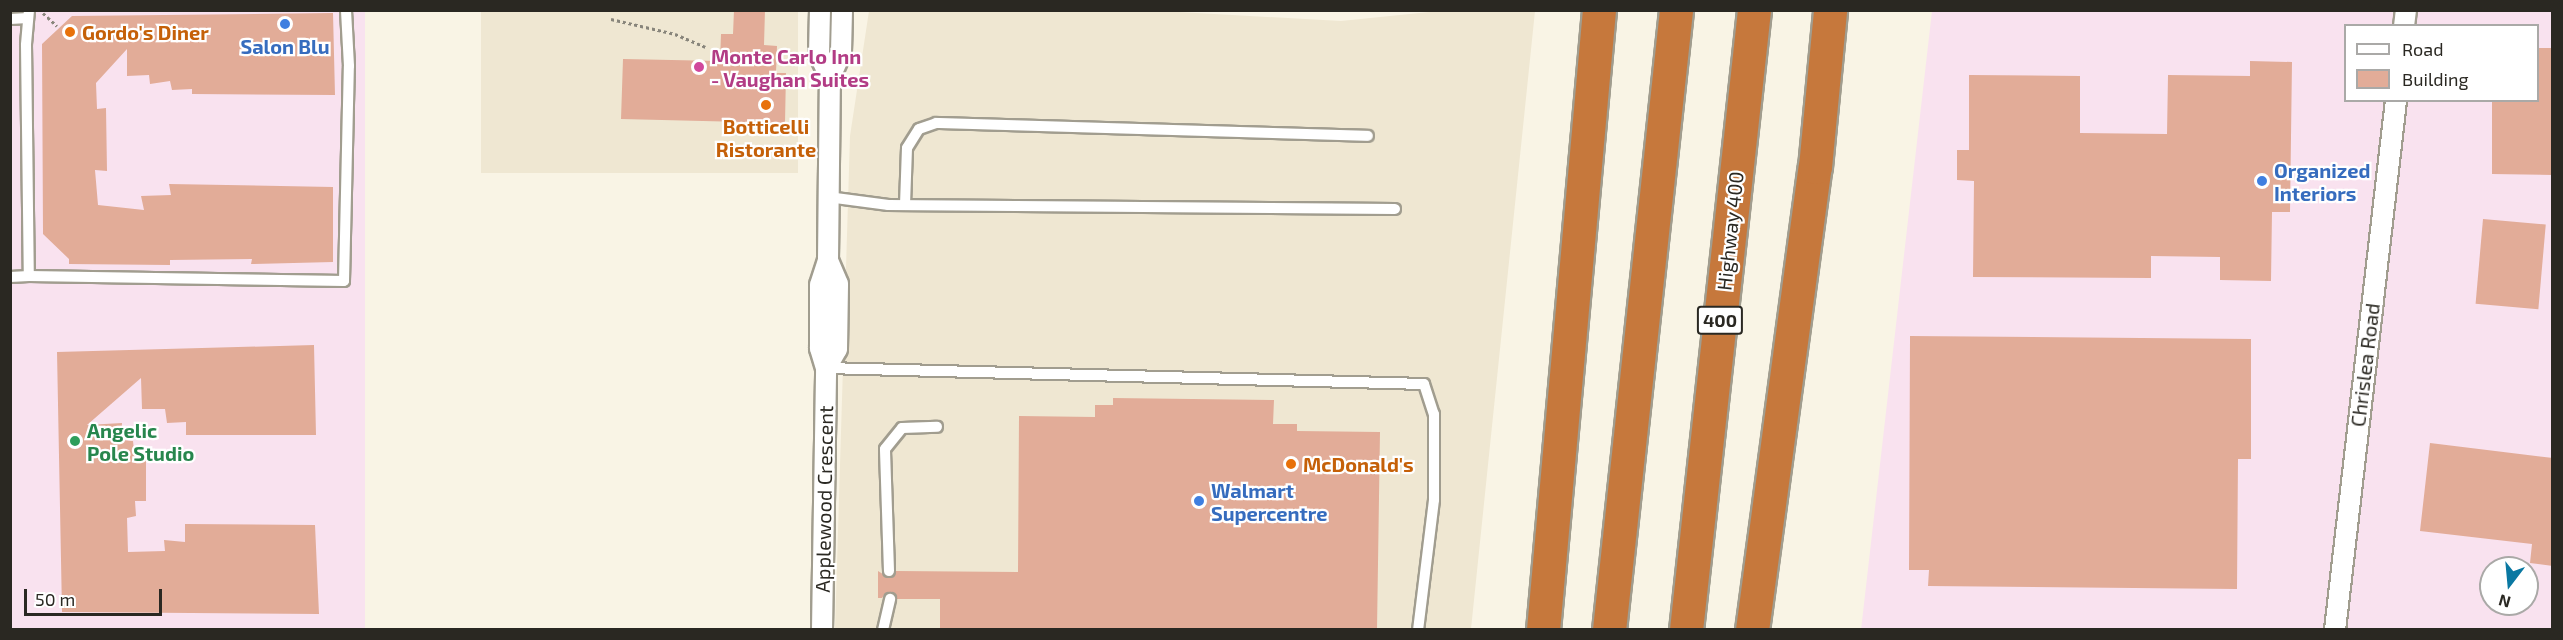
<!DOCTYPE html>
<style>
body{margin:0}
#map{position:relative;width:2563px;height:640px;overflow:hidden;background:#f9f4e5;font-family:"Exo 2",sans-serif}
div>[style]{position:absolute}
.built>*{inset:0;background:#efe7d2;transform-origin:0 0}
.industrial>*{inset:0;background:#f9e2ef;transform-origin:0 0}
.building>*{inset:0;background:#e2ac98;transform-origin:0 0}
.path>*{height:3px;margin-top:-1.5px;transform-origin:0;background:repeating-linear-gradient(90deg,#88857b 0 3px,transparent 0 6px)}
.roads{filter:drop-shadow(2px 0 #a19d8f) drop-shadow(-2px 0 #a19d8f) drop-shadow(0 2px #a19d8f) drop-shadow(0 -2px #a19d8f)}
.service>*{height:10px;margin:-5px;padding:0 5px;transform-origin:5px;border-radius:5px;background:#fff}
.minor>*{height:20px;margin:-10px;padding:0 10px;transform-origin:10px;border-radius:10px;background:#fff}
.motorway>*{height:33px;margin:-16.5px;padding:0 16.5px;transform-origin:16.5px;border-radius:16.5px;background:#c6783c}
.dots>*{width:16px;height:16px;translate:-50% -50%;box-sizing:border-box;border:3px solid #fff;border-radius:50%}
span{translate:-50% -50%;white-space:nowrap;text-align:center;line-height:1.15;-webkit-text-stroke:4.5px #fff;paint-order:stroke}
.shield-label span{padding:2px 4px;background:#fff;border:2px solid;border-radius:4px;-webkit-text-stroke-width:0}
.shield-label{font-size:18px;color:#2a2822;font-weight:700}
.food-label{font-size:20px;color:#c56008;font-weight:700}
.left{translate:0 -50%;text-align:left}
.shop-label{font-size:20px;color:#366cbe;font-weight:700}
.hotel-label{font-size:20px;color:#b23c85;font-weight:700}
.street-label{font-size:20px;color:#2a2822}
.leisure-label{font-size:20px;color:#27864d;font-weight:700}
.frame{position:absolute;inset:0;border:12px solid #2a2822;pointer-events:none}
.legend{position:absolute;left:2344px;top:24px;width:195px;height:78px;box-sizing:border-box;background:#fff;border:2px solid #aaa9a7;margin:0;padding:8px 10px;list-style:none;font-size:18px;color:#2a2822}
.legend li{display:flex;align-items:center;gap:12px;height:30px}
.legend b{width:30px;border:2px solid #aaa9a7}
.north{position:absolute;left:2479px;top:556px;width:60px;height:60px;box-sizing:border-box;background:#fff;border:2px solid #aaa9a7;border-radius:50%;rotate:196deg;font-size:16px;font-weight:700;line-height:24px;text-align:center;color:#2a2822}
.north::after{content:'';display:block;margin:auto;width:21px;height:27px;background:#0a78a2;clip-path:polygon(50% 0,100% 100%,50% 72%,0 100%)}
.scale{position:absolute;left:24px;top:589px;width:138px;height:27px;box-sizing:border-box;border:3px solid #2a2822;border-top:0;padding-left:8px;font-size:18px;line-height:21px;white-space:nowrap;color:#2a2822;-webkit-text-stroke:4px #fff;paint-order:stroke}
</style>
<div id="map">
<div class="built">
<div style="clip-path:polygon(1143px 10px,1341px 21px,1439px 11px,1535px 11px,1471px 629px,835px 630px,850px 136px,869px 11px)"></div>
<div style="left:481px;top:11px;width:317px;height:162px"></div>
</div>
<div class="industrial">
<div style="left:10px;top:11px;width:355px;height:618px"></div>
<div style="clip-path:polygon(evenodd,1932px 11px,2552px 11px,2552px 629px,1861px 630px,1932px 11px,2346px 26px,2538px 26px,2538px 100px,2346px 100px,2346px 26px,1932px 11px,2491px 568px,2527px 568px,2527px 604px,2491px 604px,2491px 568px)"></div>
</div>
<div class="building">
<div style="clip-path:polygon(734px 10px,765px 10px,764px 45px,777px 46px,776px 73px,786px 73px,785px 123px,621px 119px,623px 59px,720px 61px,721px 34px,733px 34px)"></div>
<div style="clip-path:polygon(333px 13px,335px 95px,192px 94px,192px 89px,172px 90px,170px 81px,150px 84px,149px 75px,127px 76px,127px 49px,96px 83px,97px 109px,106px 108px,107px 171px,95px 170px,98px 205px,144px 210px,141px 196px,171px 195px,169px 184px,333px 187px,333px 262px,251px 264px,252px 259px,170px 260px,170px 265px,69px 264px,69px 259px,43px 234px,42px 44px,72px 16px)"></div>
<div style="clip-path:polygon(2538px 48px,2553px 48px,2553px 175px,2492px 174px,2492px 100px,2538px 100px)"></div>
<div style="clip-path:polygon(2250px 61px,2292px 62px,2290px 212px,2272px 212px,2271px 281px,2220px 280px,2220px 257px,2151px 256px,2151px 278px,1973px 277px,1974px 181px,1957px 180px,1957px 150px,1969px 150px,1969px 75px,2080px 76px,2080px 133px,2167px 134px,2168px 75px,2250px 76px)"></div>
<div style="left:2483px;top:219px;width:63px;height:85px;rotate:5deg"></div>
<div style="clip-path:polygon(1910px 336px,2251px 339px,2251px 459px,2238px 459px,2237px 589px,1928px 586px,1929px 570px,1909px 570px)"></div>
<div style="clip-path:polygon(314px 345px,316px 435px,186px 435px,186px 422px,167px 423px,165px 409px,142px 409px,141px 378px,87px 425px,122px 423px,121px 440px,133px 441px,135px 459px,146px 459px,146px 501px,135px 501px,136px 516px,127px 518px,128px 552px,165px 551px,164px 540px,185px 542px,185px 524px,315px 525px,319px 614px,62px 612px,57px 352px)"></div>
<div style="clip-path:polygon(1113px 398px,1274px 400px,1273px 424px,1297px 424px,1297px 431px,1380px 432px,1377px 630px,940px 630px,940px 599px,897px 599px,891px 592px,885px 594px,882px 598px,878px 598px,878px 571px,889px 578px,893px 577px,896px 571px,1018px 572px,1019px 416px,1095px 417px,1095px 405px,1113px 405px)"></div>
<div style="clip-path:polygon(2430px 443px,2553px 458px,2553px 566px,2530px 563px,2532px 544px,2420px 531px)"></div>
</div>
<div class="path">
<div style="left:43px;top:13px;width:19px;rotate:43deg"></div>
<div style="left:611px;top:19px;width:66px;rotate:13.2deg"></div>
<div style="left:675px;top:34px;width:33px;rotate:23deg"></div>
</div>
<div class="roads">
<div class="service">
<div style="left:29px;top:10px;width:35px;rotate:95deg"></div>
<div style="left:26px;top:45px;width:231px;rotate:89.3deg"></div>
<div style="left:29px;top:276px;width:315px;rotate:0.9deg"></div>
<div style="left:344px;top:281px;width:215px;rotate:-88.7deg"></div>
<div style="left:349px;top:66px;width:56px;rotate:-93.1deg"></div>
<div style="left:10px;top:19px;width:18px;rotate:-3deg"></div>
<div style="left:828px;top:197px;width:61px;rotate:7.6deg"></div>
<div style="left:888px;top:205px;width:507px;rotate:0.45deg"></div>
<div style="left:905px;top:205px;width:57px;rotate:-88deg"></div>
<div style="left:907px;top:148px;width:22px;rotate:-58deg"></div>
<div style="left:919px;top:129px;width:18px;rotate:-19deg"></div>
<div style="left:936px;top:123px;width:432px;rotate:1.7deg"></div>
<div style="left:10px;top:277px;width:19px;rotate:-3deg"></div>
<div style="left:826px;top:368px;width:598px;rotate:1.53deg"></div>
<div style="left:1424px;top:384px;width:32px;rotate:72deg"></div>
<div style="left:1434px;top:414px;width:86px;rotate:90deg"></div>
<div style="left:1434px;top:500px;width:131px;rotate:97deg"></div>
<div style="left:889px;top:571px;width:122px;rotate:-91.9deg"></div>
<div style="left:885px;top:449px;width:27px;rotate:-51deg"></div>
<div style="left:902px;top:428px;width:35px;rotate:-2deg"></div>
<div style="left:883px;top:630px;width:32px;rotate:-77deg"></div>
</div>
<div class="minor">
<div style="left:820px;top:10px;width:44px;rotate:91.3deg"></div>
<div style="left:819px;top:54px;width:25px;rotate:64deg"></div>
<div style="left:2404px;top:26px;width:16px;rotate:-83deg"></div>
<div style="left:826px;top:368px;width:22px;rotate:-60deg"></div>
<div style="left:837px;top:349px;width:65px;rotate:-89.1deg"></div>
<div style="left:838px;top:284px;width:26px;rotate:-113deg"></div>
<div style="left:822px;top:630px;width:262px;rotate:-89.1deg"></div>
<div style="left:826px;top:368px;width:21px;rotate:-107deg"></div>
<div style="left:820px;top:348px;width:63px;rotate:-90deg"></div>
<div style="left:820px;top:285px;width:26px;rotate:-72deg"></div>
<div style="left:828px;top:260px;width:183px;rotate:-89.4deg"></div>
<div style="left:830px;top:77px;width:27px;rotate:-66deg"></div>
<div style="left:841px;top:52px;width:42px;rotate:-88.6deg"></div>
<div style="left:2335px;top:630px;width:533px;rotate:-83.43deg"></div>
</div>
<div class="motorway">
<div style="left:1543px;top:630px;width:623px;rotate:-84.84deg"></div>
<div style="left:1609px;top:630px;width:624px;rotate:-83.83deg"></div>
<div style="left:1686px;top:630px;width:624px;rotate:-83.74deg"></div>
<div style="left:1752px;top:630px;width:467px;rotate:-82.3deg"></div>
<div style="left:1815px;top:167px;width:158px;rotate:-84.5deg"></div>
</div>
</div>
<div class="dots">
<div style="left:285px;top:24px;background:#3f7fe0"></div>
<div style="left:70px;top:32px;background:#e8710a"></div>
<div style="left:699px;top:67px;background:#d1479c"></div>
<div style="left:766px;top:105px;background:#e8710a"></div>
<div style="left:2262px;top:181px;background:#3f7fe0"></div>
<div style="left:75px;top:441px;background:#2e9e5b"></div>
<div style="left:1291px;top:464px;background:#e8710a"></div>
<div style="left:1199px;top:501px;background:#3f7fe0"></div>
</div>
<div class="shield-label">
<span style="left:1720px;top:320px">400</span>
</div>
<div class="food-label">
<span class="left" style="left:82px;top:32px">Gordo's Diner</span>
<span style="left:766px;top:138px">Botticelli<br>Ristorante</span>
<span class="left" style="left:1303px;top:464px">McDonald's</span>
</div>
<div class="shop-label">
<span style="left:285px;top:46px">Salon Blu</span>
<span class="left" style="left:2274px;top:182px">Organized<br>Interiors</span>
<span class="left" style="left:1211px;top:502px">Walmart<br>Supercentre</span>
</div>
<div class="hotel-label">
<span class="left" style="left:711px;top:68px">Monte Carlo Inn<br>- Vaughan Suites</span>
</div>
<div class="street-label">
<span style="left:1730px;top:231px;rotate:-84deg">Highway 400</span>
<span style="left:2365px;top:365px;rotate:-83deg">Chrislea Road</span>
<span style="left:824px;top:499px;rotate:-89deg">Applewood Crescent</span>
</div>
<div class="leisure-label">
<span class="left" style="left:87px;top:442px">Angelic<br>Pole Studio</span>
</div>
<div class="frame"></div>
<ul class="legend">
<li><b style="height:8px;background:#fff"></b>Road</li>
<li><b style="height:16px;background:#e2ac98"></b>Building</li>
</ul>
<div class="north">N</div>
<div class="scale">50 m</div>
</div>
